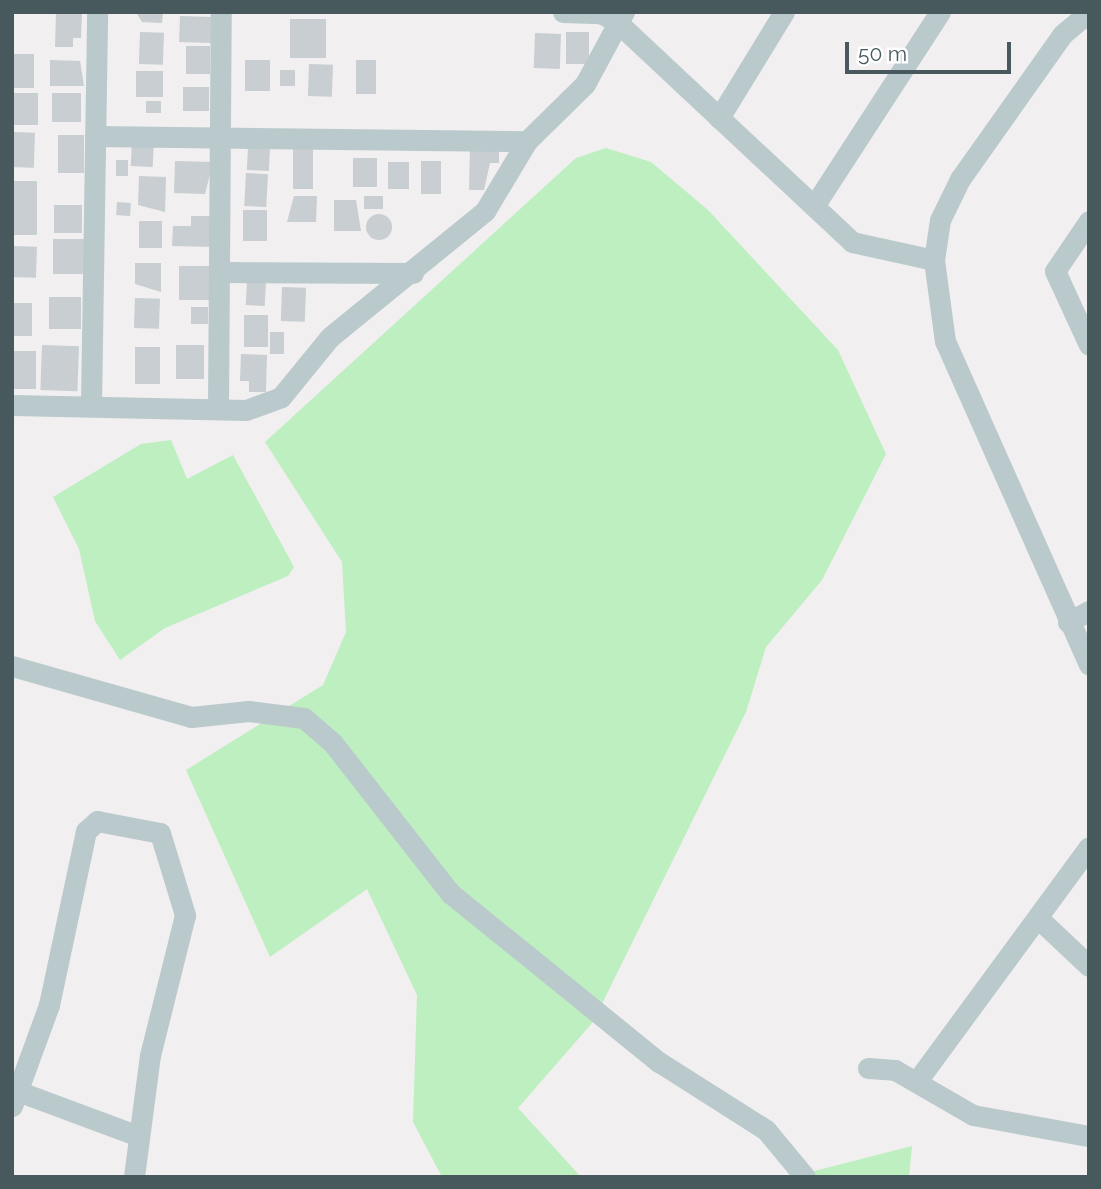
<!DOCTYPE html>
<style>
body{margin:0}
#map{position:relative;width:1101px;height:1189px;overflow:hidden;background:#f1efef;font-family:Raleway,sans-serif}
div>[style]{position:absolute}
.green>*{inset:0;background:#bdefc0}
.building>*{inset:0;background:#c8ced1;transform-origin:0 0}
.round{border-radius:50%}
.street>*{height:21px;margin:-10.5px;padding:0 10.5px;transform-origin:10.5px;border-radius:10.5px;background:#bac9cc}
span{translate:-50% -50%;white-space:nowrap;text-align:center;line-height:1.15;-webkit-text-stroke:7px #fff;paint-order:stroke}
.frame{position:absolute;inset:0;border:14px solid #47595c;pointer-events:none}
.scale{position:absolute;left:845px;top:42px;width:166px;height:32px;box-sizing:border-box;border:4px solid #47595c;border-top:0;padding-left:9px;font-size:21px;line-height:24px;white-space:nowrap;color:#47595c;-webkit-text-stroke:5px #fff;paint-order:stroke}
</style>
<div id="map">
<div class="green">
<div style="clip-path:polygon(606px 148px,651px 162px,708px 210px,838px 350px,886px 454px,822px 580px,766px 647px,746px 712px,593px 1022px,518px 1108px,581px 1177px,442px 1177px,413px 1122px,417px 995px,367px 889px,270px 957px,186px 770px,323px 685px,346px 632px,342px 562px,265px 442px,576px 158px)"></div>
<div style="clip-path:polygon(171px 440px,187px 479px,233px 455px,294px 567px,288px 576px,165px 628px,120px 660px,95px 621px,79px 549px,53px 497px,141px 444px)"></div>
<div style="clip-path:polygon(912px 1146px,909px 1177px,791px 1177px)"></div>
</div>
<div class="building">
<div style="clip-path:polygon(56px 12px,82px 12px,81px 38px,73px 38px,73px 47px,55px 47px)"></div>
<div style="clip-path:polygon(136px 12px,163px 12px,162px 23px,142px 22px)"></div>
<div style="left:180px;top:16px;width:32px;height:26px;rotate:2deg"></div>
<div style="left:290px;top:19px;width:36px;height:39px"></div>
<div style="left:140px;top:32px;width:24px;height:32px;rotate:2deg"></div>
<div style="left:566px;top:32px;width:23px;height:32px"></div>
<div style="left:535px;top:33px;width:26px;height:35px;rotate:2deg"></div>
<div style="left:186px;top:46px;width:24px;height:28px"></div>
<div style="left:13px;top:54px;width:21px;height:34px"></div>
<div style="clip-path:polygon(50px 60px,80px 61px,84px 86px,50px 86px)"></div>
<div style="left:245px;top:60px;width:25px;height:31px"></div>
<div style="left:356px;top:60px;width:20px;height:34px"></div>
<div style="left:309px;top:64px;width:24px;height:32px;rotate:2deg"></div>
<div style="left:280px;top:70px;width:15px;height:16px"></div>
<div style="left:136px;top:71px;width:27px;height:26px"></div>
<div style="left:183px;top:87px;width:26px;height:24px"></div>
<div style="left:12px;top:93px;width:26px;height:32px"></div>
<div style="left:52px;top:93px;width:29px;height:29px"></div>
<div style="left:146px;top:101px;width:15px;height:12px"></div>
<div style="left:12px;top:132px;width:23px;height:35px;rotate:2deg"></div>
<div style="left:58px;top:135px;width:26px;height:38px"></div>
<div style="left:132px;top:141px;width:22px;height:25px;rotate:3deg"></div>
<div style="left:293px;top:146px;width:20px;height:43px"></div>
<div style="clip-path:polygon(470px 146px,499px 147px,499px 163px,490px 163px,484px 190px,469px 190px)"></div>
<div style="left:248px;top:148px;width:22px;height:22px;rotate:3deg"></div>
<div style="left:353px;top:158px;width:24px;height:29px"></div>
<div style="left:116px;top:160px;width:12px;height:16px"></div>
<div style="clip-path:polygon(175px 161px,213px 162px,205px 194px,174px 193px)"></div>
<div style="left:421px;top:161px;width:20px;height:33px"></div>
<div style="left:388px;top:162px;width:21px;height:27px"></div>
<div style="left:246px;top:173px;width:22px;height:33px;rotate:3deg"></div>
<div style="clip-path:polygon(139px 176px,166px 177px,165px 212px,138px 205px)"></div>
<div style="left:12px;top:181px;width:25px;height:54px"></div>
<div style="clip-path:polygon(294px 196px,317px 196px,316px 222px,287px 222px)"></div>
<div style="left:364px;top:196px;width:19px;height:13px"></div>
<div style="clip-path:polygon(334px 200px,356px 200px,361px 231px,334px 231px)"></div>
<div style="left:117px;top:202px;width:14px;height:13px;rotate:4deg"></div>
<div style="left:54px;top:205px;width:28px;height:28px"></div>
<div style="left:243px;top:210px;width:24px;height:31px"></div>
<div class="round" style="left:366px;top:214px;width:26px;height:26px"></div>
<div style="clip-path:polygon(191px 216px,215px 216px,215px 247px,172px 246px,173px 226px,191px 226px)"></div>
<div style="left:139px;top:221px;width:23px;height:27px"></div>
<div style="left:53px;top:239px;width:32px;height:35px"></div>
<div style="left:12px;top:246px;width:25px;height:31px;rotate:2deg"></div>
<div style="clip-path:polygon(135px 263px,161px 263px,161px 292px,135px 284px)"></div>
<div style="left:179px;top:266px;width:30px;height:34px"></div>
<div style="left:247px;top:281px;width:19px;height:24px;rotate:3deg"></div>
<div style="left:282px;top:287px;width:24px;height:34px;rotate:2deg"></div>
<div style="left:49px;top:297px;width:32px;height:32px"></div>
<div style="left:135px;top:298px;width:25px;height:30px;rotate:2deg"></div>
<div style="left:12px;top:303px;width:20px;height:33px"></div>
<div style="left:191px;top:307px;width:17px;height:17px"></div>
<div style="left:244px;top:315px;width:24px;height:32px"></div>
<div style="left:270px;top:332px;width:14px;height:22px"></div>
<div style="left:42px;top:345px;width:37px;height:45px;rotate:2deg"></div>
<div style="left:176px;top:345px;width:28px;height:34px"></div>
<div style="left:135px;top:347px;width:25px;height:37px"></div>
<div style="left:12px;top:351px;width:24px;height:38px"></div>
<div style="clip-path:polygon(241px 354px,267px 355px,266px 392px,249px 392px,249px 381px,240px 381px)"></div>
</div>
<div class="street">
<div style="left:563px;top:12px;width:37px;rotate:2deg"></div>
<div style="left:600px;top:13px;width:18px;rotate:27deg"></div>
<div style="left:616px;top:21px;width:323px;rotate:43.1deg"></div>
<div style="left:852px;top:242px;width:84px;rotate:12.4deg"></div>
<div style="left:1089px;top:12px;width:35px;rotate:140deg"></div>
<div style="left:1062px;top:35px;width:176px;rotate:125.3deg"></div>
<div style="left:960px;top:179px;width:46px;rotate:116deg"></div>
<div style="left:940px;top:220px;width:40px;rotate:98.5deg"></div>
<div style="left:934px;top:260px;width:82px;rotate:82.3deg"></div>
<div style="left:945px;top:341px;width:354px;rotate:66deg"></div>
<div style="left:719px;top:118px;width:124px;rotate:-58.5deg"></div>
<div style="left:95px;top:136px;width:432px;rotate:0.7deg"></div>
<div style="left:814px;top:206px;width:231px;rotate:-57deg"></div>
<div style="left:1089px;top:221px;width:60px;rotate:124.2deg"></div>
<div style="left:1055px;top:271px;width:81px;rotate:65.3deg"></div>
<div style="left:219px;top:272px;width:194px;rotate:0.3deg"></div>
<div style="left:91px;top:404px;width:392px;rotate:-89.1deg"></div>
<div style="left:12px;top:405px;width:234px;rotate:1.2deg"></div>
<div style="left:246px;top:410px;width:37px;rotate:-20deg"></div>
<div style="left:281px;top:397px;width:77px;rotate:-50.8deg"></div>
<div style="left:330px;top:337px;width:200px;rotate:-39.1deg"></div>
<div style="left:485px;top:211px;width:82px;rotate:-59deg"></div>
<div style="left:527px;top:141px;width:81px;rotate:-44.5deg"></div>
<div style="left:585px;top:84px;width:82px;rotate:-61.6deg"></div>
<div style="left:218px;top:407px;width:395px;rotate:-89.6deg"></div>
<div style="left:1068px;top:622px;width:24px;rotate:-28deg"></div>
<div style="left:12px;top:666px;width:186px;rotate:15.9deg"></div>
<div style="left:191px;top:717px;width:58px;rotate:-5.9deg"></div>
<div style="left:249px;top:711px;width:55px;rotate:7.3deg"></div>
<div style="left:304px;top:718px;width:37px;rotate:41deg"></div>
<div style="left:332px;top:742px;width:192px;rotate:52deg"></div>
<div style="left:450px;top:893px;width:269px;rotate:39deg"></div>
<div style="left:659px;top:1062px;width:127px;rotate:32.4deg"></div>
<div style="left:766px;top:1130px;width:61px;rotate:50.3deg"></div>
<div style="left:1038px;top:918px;width:70px;rotate:43.3deg"></div>
<div style="left:868px;top:1068px;width:27px;rotate:4deg"></div>
<div style="left:895px;top:1070px;width:90px;rotate:30deg"></div>
<div style="left:973px;top:1115px;width:118px;rotate:10.3deg"></div>
<div style="left:917px;top:1081px;width:290px;rotate:-53.7deg"></div>
<div style="left:12px;top:1089px;width:132px;rotate:20.4deg"></div>
<div style="left:12px;top:1106px;width:108px;rotate:-69.9deg"></div>
<div style="left:49px;top:1005px;width:178px;rotate:-78deg"></div>
<div style="left:86px;top:831px;width:15px;rotate:-42deg"></div>
<div style="left:97px;top:821px;width:64px;rotate:10.8deg"></div>
<div style="left:160px;top:833px;width:86px;rotate:73deg"></div>
<div style="left:185px;top:915px;width:144px;rotate:104deg"></div>
<div style="left:150px;top:1055px;width:123px;rotate:97.5deg"></div>
</div>
<div class="frame"></div>
<div class="scale">50 m</div>
</div>
